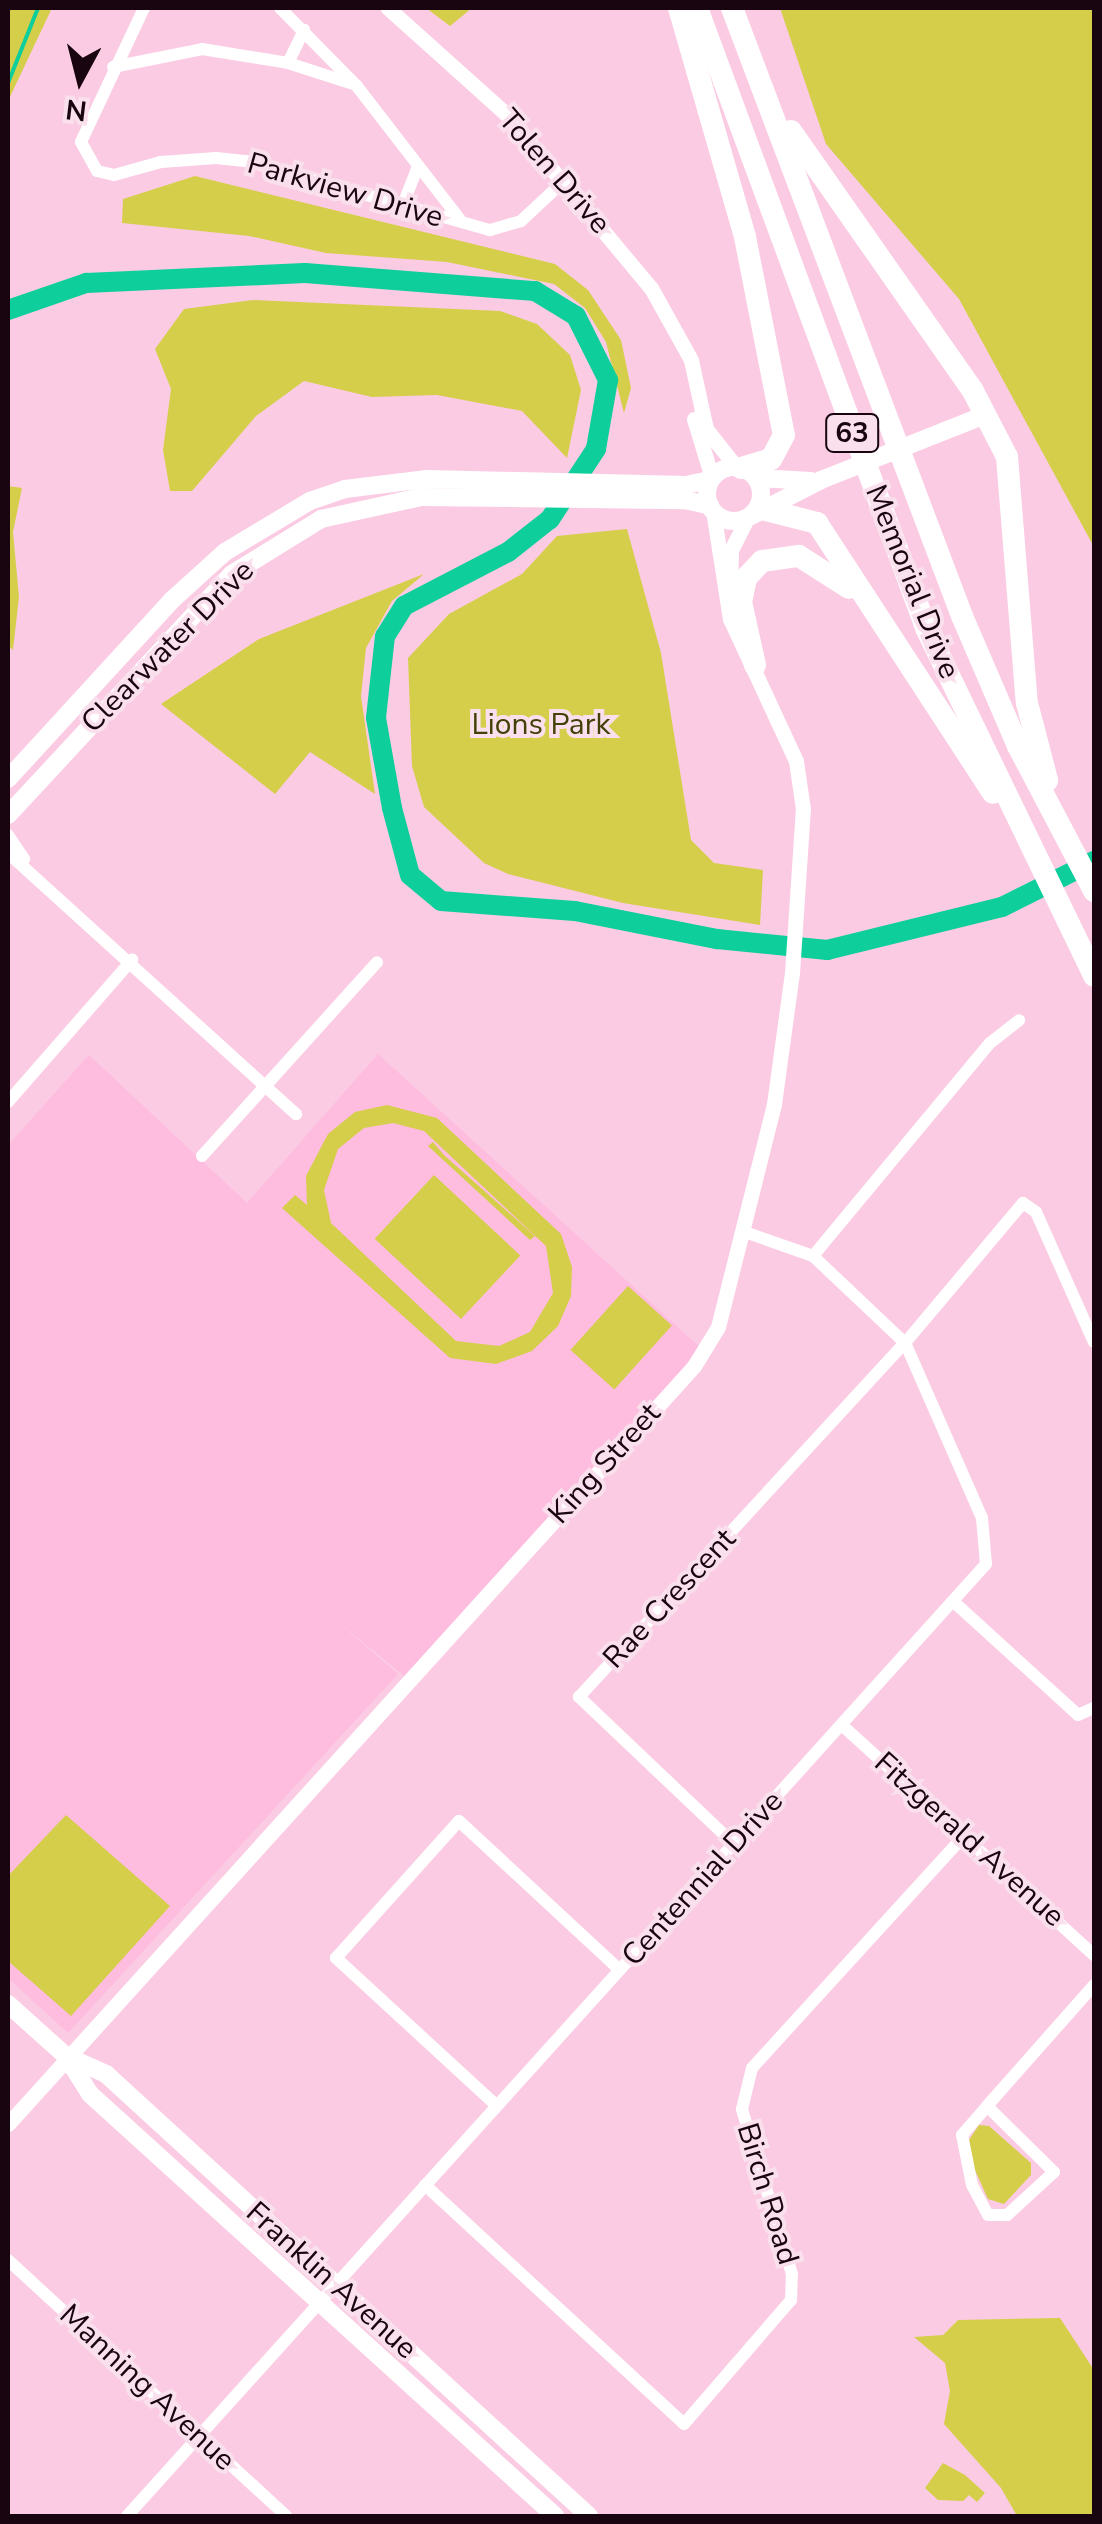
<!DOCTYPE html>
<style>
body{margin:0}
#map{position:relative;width:1102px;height:2524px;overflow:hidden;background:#fbcbe3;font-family:"Nunito Sans",sans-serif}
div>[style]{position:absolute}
.built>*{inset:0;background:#febcde}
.green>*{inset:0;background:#d5ce4a;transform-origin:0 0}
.stream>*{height:4px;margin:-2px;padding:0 2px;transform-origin:2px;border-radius:2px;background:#0ecf9b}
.river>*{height:20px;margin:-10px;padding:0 10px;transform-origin:10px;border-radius:10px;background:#0ecf9b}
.minor>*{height:12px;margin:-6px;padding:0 6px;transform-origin:6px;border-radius:6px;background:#fff}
.tertiary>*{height:15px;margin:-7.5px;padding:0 7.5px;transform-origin:7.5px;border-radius:7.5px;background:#fff}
.secondary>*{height:18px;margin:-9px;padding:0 9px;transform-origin:9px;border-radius:9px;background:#fff}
.secondary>.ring{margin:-9px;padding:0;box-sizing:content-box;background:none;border:18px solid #fff;border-radius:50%}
.motorway>*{height:22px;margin:-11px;padding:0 11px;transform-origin:11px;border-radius:11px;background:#fff}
span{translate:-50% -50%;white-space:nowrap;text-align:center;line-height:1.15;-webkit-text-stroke:8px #f9e0ec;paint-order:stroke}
.shield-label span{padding:2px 8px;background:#f9e0ec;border:2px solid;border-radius:8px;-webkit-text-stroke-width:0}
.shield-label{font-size:28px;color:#180510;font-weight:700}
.street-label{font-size:30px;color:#180510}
.park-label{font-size:30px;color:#444108}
.frame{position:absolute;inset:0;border:10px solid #180510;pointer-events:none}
.north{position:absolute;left:30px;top:30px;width:100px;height:100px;-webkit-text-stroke:8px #f9e0ec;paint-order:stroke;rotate:187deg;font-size:28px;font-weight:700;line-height:40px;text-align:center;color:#180510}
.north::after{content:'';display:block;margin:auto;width:35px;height:45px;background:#180510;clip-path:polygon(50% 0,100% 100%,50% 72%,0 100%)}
</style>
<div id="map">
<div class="built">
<div style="clip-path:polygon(378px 1054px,705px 1352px,408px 1679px,332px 1617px,398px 1674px,68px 2033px,8px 1978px,8px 1145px,89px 1055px,247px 1203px)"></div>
</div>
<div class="green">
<div style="clip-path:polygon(8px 8px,52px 8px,8px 101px)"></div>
<div style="clip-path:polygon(426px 8px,472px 8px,450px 26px)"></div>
<div style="clip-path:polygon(780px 8px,1094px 8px,1094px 547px,959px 299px,826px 144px)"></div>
<div style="clip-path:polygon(195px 176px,555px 264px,588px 290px,621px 340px,631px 388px,624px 413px,606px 342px,585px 308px,554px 284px,447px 262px,326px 253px,249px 236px,122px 223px,123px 199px)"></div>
<div style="clip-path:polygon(253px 300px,500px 311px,537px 324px,570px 355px,581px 390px,567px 458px,522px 411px,437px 395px,372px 397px,304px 381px,256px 416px,192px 491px,170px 491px,163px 450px,171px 389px,155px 349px,184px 309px)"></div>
<div style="clip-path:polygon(8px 486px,22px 488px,13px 532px,19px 597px,13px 650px,8px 645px)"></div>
<div style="clip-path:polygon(627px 529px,661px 653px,691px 840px,714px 863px,763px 870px,760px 925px,623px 903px,508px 874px,484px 863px,424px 807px,412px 766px,408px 658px,449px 614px,522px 574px,557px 536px)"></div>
<div style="clip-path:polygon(424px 574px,392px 601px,366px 648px,361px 696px,375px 794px,310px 752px,275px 794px,161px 704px,259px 639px)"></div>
<div style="clip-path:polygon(evenodd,387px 1105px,437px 1118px,561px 1234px,572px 1267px,571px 1296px,558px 1326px,532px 1351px,496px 1364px,450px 1358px,282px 1208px,295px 1195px,307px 1205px,306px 1176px,328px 1134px,355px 1112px,387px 1105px,393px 1123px,424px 1131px,546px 1246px,553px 1293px,530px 1332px,499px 1346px,456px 1341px,331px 1223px,324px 1190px,338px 1149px,364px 1128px,393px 1123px)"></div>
<div style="clip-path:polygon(433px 1142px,444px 1155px,535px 1236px,530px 1240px,517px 1228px,428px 1146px)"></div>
<div style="left:434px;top:1175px;width:118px;height:87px;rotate:43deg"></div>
<div style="left:628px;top:1286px;width:59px;height:86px;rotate:42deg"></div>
<div style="clip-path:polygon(66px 1815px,170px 1906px,71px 2016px,8px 1961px,8px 1876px)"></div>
<div style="clip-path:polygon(979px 2125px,989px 2126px,1031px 2163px,1031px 2175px,1004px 2204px,988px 2199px,974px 2168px,969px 2140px)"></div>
<div style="clip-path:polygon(1060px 2318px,1094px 2370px,1094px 2516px,1017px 2516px,1001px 2488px,944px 2424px,950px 2391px,945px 2363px,914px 2337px,943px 2335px,958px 2320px)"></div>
<div style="clip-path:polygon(943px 2463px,965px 2475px,985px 2493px,977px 2502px,969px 2495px,963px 2501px,938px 2500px,925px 2488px)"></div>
</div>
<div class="stream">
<div style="left:8px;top:83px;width:81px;rotate:-68.2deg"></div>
</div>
<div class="river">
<div style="left:8px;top:310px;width:83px;rotate:-19.1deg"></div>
<div style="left:86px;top:283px;width:219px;rotate:-2.6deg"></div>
<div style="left:305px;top:273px;width:231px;rotate:4.5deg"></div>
<div style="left:535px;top:291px;width:48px;rotate:31.4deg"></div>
<div style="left:576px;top:316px;width:72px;rotate:63.4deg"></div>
<div style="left:608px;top:380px;width:70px;rotate:99.9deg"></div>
<div style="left:596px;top:449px;width:84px;rotate:123.3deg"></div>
<div style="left:550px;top:519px;width:53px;rotate:141.8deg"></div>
<div style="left:508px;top:552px;width:117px;rotate:152.6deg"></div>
<div style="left:404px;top:606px;width:36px;rotate:122deg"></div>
<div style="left:385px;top:636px;width:82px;rotate:96.3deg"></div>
<div style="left:376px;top:718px;width:91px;rotate:79.9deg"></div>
<div style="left:392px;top:808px;width:69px;rotate:75deg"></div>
<div style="left:410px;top:875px;width:40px;rotate:40deg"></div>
<div style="left:441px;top:901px;width:134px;rotate:4.3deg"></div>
<div style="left:575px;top:911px;width:145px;rotate:11.2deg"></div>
<div style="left:717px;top:939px;width:111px;rotate:5.7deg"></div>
<div style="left:827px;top:950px;width:180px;rotate:-13.8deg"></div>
<div style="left:1002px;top:907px;width:103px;rotate:-26.6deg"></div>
</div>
<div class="minor">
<div style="left:144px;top:8px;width:148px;rotate:115.2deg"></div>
<div style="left:81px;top:142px;width:33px;rotate:61deg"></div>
<div style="left:97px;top:171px;width:17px;rotate:13deg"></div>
<div style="left:114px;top:175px;width:49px;rotate:-15.5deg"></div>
<div style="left:161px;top:162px;width:55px;rotate:-4.2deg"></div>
<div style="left:216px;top:158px;width:31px;rotate:6deg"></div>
<div style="left:247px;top:161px;width:253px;rotate:15.9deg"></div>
<div style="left:490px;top:230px;width:32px;rotate:-16deg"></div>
<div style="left:521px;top:221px;width:60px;rotate:-43deg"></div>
<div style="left:280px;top:8px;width:108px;rotate:45.4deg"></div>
<div style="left:356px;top:85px;width:173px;rotate:52.3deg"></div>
<div style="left:288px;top:63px;width:37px;rotate:-64deg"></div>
<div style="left:113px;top:67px;width:91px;rotate:-11.4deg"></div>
<div style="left:202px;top:49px;width:87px;rotate:9.2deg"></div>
<div style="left:288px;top:63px;width:68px;rotate:17.9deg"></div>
<div style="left:402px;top:207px;width:41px;rotate:-68.5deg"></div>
<div style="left:8px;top:835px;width:29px;rotate:56deg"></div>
<div style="left:8px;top:853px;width:389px;rotate:42.2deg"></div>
<div style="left:8px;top:1102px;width:189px;rotate:-48.9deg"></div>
<div style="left:202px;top:1156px;width:261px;rotate:-47.9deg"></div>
<div style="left:813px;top:1256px;width:277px;rotate:-50.3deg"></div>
<div style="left:990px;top:1043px;width:37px;rotate:-38deg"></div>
<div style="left:955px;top:1603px;width:166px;rotate:42.3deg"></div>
<div style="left:1078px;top:1715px;width:17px;rotate:-24deg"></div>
<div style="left:843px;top:1726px;width:340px;rotate:42.4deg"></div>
<div style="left:734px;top:1844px;width:214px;rotate:-136.5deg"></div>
<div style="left:579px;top:1697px;width:481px;rotate:-47.4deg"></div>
<div style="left:905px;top:1343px;width:183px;rotate:-49.9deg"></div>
<div style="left:1023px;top:1203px;width:16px;rotate:35deg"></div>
<div style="left:1036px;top:1212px;width:142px;rotate:66deg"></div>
<div style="left:497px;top:2106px;width:219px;rotate:-137.4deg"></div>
<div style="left:336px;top:1958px;width:184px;rotate:-48.1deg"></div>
<div style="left:459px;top:1821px;width:219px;rotate:42.8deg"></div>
<div style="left:987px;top:2106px;width:94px;rotate:44.6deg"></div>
<div style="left:1054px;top:2172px;width:64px;rotate:137.5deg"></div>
<div style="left:1007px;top:2215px;width:19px;rotate:180deg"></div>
<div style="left:988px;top:2215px;width:34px;rotate:-118deg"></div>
<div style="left:972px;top:2185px;width:51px;rotate:-101.3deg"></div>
<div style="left:962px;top:2135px;width:38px;rotate:-49deg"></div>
<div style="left:987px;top:2106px;width:162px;rotate:-48.5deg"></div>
<div style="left:425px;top:2185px;width:352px;rotate:42.7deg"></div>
<div style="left:684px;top:2424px;width:164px;rotate:-49.2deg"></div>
<div style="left:791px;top:2300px;width:26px;rotate:-88deg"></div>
<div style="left:792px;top:2274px;width:172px;rotate:-106.9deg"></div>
<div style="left:742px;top:2109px;width:42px;rotate:-76.3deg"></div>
<div style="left:752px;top:2068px;width:314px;rotate:-47.6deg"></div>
<div style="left:8px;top:2260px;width:378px;rotate:42.6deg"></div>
<div style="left:127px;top:2516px;width:1282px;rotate:-47.94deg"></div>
<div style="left:986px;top:1564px;width:46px;rotate:-95deg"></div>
<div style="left:982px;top:1518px;width:191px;rotate:-113.7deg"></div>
<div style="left:905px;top:1343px;width:127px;rotate:-136.6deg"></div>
<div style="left:813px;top:1256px;width:72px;rotate:-160.6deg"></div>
</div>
<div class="tertiary">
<div style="left:388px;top:8px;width:157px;rotate:41.9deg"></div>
<div style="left:505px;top:113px;width:228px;rotate:50.2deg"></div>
<div style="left:651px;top:288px;width:82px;rotate:60.9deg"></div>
<div style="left:691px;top:360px;width:71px;rotate:77.7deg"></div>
<div style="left:706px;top:429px;width:50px;rotate:51.5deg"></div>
<div style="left:694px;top:419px;width:62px;rotate:73deg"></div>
<div style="left:730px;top:590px;width:40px;rotate:-88.6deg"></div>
<div style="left:731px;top:550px;width:36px;rotate:-63deg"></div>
<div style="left:8px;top:2124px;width:1022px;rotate:-47.85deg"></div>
<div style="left:694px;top:1366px;width:46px;rotate:-58.4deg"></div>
<div style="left:718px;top:1327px;width:230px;rotate:-75.9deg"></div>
<div style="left:774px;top:1104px;width:132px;rotate:-82.2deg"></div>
<div style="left:792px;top:973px;width:164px;rotate:-86.2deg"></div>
<div style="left:803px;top:809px;width:49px;rotate:-98.3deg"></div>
<div style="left:796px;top:761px;width:157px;rotate:-114.9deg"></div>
<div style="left:730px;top:619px;width:109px;rotate:-98.9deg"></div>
</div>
<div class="secondary">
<div class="ring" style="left:707px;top:467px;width:36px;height:36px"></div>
<div style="left:756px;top:478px;width:55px;rotate:3.1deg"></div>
<div style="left:751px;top:516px;width:79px;rotate:-27.2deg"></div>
<div style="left:821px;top:480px;width:174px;rotate:-21.6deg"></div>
<div style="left:8px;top:779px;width:243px;rotate:-47.5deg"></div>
<div style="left:172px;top:600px;width:72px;rotate:-42.2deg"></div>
<div style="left:225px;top:552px;width:99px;rotate:-31deg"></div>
<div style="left:310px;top:501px;width:37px;rotate:-19deg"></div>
<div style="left:345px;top:489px;width:83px;rotate:-7deg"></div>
<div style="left:427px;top:479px;width:259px;rotate:1.3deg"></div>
<div style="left:686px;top:485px;width:25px;rotate:-12deg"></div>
<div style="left:8px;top:815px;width:329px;rotate:-47.1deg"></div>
<div style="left:232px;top:574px;width:105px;rotate:-31.7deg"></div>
<div style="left:321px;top:519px;width:102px;rotate:-12.4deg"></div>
<div style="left:421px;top:497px;width:264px;rotate:0.7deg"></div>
<div style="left:685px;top:500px;width:26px;rotate:13deg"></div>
<div style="left:8px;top:2004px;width:78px;rotate:41.9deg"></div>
<div style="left:66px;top:2056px;width:45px;rotate:57.7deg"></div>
<div style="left:90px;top:2094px;width:628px;rotate:42.22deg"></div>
<div style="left:66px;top:2056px;width:44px;rotate:24.2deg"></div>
<div style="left:106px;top:2074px;width:655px;rotate:42.46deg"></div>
</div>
<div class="motorway">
<div style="left:679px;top:8px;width:238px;rotate:73.9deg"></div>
<div style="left:745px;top:237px;width:202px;rotate:78.9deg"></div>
<div style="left:784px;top:435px;width:27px;rotate:118deg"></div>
<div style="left:771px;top:459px;width:31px;rotate:163deg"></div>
<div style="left:697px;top:8px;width:663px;rotate:69.71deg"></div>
<div style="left:927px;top:630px;width:384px;rotate:64.2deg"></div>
<div style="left:732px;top:8px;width:650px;rotate:69.28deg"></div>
<div style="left:962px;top:616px;width:142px;rotate:66.7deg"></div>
<div style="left:1018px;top:746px;width:164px;rotate:62.3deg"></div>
<div style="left:791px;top:131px;width:317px;rotate:55deg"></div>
<div style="left:973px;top:391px;width:74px;rotate:62.7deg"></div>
<div style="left:1007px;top:457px;width:247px;rotate:85.4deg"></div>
<div style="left:1027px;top:703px;width:80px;rotate:75.4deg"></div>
<div style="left:766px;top:510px;width:53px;rotate:14.3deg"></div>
<div style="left:817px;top:523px;width:322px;rotate:56.9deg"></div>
<div style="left:755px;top:665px;width:65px;rotate:-102.5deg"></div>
<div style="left:741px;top:602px;width:25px;rotate:-78deg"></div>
<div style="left:746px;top:578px;width:23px;rotate:-47deg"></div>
<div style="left:762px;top:561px;width:37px;rotate:-8deg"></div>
<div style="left:799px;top:556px;width:59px;rotate:32.6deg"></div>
</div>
<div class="shield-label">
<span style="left:852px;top:433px">63</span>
</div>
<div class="street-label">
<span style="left:554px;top:172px;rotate:49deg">Tolen Drive</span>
<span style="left:345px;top:191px;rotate:16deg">Parkview Drive</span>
<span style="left:912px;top:582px;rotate:68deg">Memorial Drive</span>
<span style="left:168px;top:647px;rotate:-45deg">Clearwater Drive</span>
<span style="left:605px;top:1464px;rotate:-48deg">King Street</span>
<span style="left:670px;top:1599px;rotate:-47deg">Rae Crescent</span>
<span style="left:969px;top:1840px;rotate:42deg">Fitzgerald Avenue</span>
<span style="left:703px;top:1879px;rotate:-48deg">Centennial Drive</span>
<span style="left:767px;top:2194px;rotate:73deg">Birch Road</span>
<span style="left:331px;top:2281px;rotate:42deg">Franklin Avenue</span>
<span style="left:147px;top:2388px;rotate:43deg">Manning Avenue</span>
</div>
<div class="park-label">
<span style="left:541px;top:725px">Lions Park</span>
</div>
<div class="frame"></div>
<div class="north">N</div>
</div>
